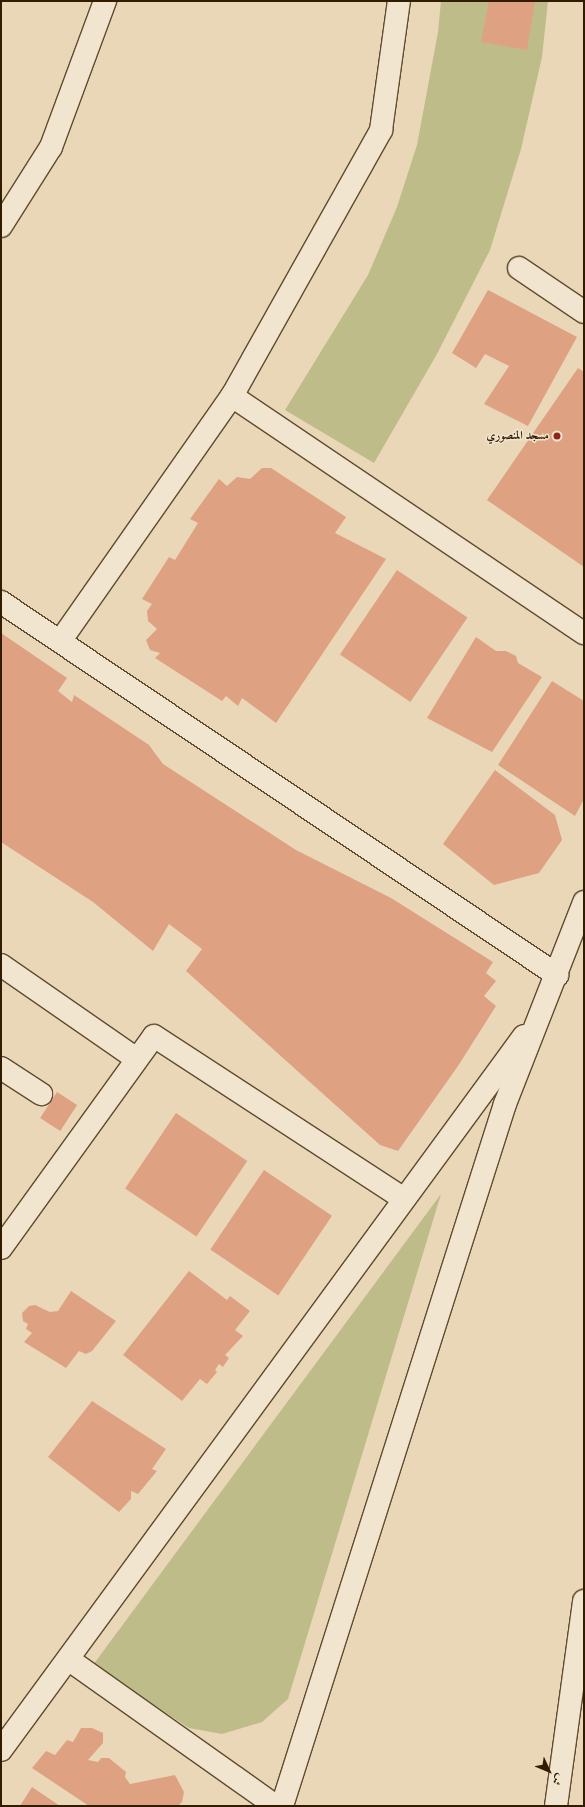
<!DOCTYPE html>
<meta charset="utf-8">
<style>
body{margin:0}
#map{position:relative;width:585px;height:1807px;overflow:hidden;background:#ead7b7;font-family:"IM FELL Great Primer",Amiri,serif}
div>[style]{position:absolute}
.green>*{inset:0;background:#bebc89}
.building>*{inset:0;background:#dea282;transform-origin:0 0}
.roads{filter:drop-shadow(1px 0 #604b2e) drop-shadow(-1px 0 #604b2e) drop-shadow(0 1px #604b2e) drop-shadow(0 -1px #604b2e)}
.minor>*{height:22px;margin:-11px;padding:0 11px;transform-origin:11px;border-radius:11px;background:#f1e5d0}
.dots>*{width:11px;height:11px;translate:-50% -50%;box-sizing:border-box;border:2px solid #f1e5d0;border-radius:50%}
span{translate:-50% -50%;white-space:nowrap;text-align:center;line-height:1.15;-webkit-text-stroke:3px #f1e5d0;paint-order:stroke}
.poi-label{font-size:12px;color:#321c00;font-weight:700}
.right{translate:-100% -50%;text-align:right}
.frame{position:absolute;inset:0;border:2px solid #321c00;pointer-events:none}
.north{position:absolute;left:529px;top:1751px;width:40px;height:40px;-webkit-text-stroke:3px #f1e5d0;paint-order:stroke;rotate:134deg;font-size:11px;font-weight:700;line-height:16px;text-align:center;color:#321c00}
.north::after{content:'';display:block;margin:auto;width:14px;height:18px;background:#321c00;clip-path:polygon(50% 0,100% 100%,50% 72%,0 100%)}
</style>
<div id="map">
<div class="green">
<div style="clip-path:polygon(441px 1px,548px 1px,542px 57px,521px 149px,490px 250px,437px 354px,374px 463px,285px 410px,368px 275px,397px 207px,417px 145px,438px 32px)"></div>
<div style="clip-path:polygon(441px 1194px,288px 1699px,262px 1722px,222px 1734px,189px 1728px,93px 1665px)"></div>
</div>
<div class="building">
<div style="clip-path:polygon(489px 1px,535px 1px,527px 50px,481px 42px)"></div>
<div style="clip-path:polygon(488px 290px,577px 337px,528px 426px,484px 404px,509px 366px,485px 354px,476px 368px,452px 353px)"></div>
<div style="clip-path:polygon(578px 368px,584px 372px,584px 567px,487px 500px)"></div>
<div style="clip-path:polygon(262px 468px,271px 468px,346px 517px,335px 533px,386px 559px,276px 723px,242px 698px,238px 706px,226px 696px,222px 701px,155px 658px,160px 653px,150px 650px,146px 640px,157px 629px,148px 621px,147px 611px,152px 604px,142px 599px,169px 557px,175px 560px,198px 523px,190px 519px,219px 479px,227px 486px,237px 477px,250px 479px)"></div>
<div style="left:397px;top:570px;width:85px;height:102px;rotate:34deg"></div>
<div style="clip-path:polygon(1px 633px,67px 678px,58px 691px,72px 702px,74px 695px,149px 745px,163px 764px,296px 850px,391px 898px,493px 962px,486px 973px,496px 981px,484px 996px,496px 1006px,458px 1066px,398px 1151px,380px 1145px,186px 971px,202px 949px,169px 924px,153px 951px,93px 902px,1px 842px)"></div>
<div style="clip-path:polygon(476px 637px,496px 651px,506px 651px,516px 656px,518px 663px,542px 677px,492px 752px,427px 718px)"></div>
<div style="clip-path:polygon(552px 681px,584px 701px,584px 799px,575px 816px,498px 765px)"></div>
<div style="clip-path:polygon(495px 770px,555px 815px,562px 840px,539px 873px,494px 885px,443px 844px)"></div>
<div style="left:57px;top:1092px;width:24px;height:31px;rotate:33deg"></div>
<div style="left:176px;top:1113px;width:86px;height:91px;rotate:34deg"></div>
<div style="left:264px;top:1170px;width:82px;height:96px;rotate:34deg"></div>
<div style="clip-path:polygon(189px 1271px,227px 1300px,230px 1296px,250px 1311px,235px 1330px,243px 1336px,225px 1355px,229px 1358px,223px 1367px,219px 1364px,215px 1370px,217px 1372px,207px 1384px,200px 1379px,182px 1401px,123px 1355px)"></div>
<div style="clip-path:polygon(71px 1291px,116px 1321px,92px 1351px,86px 1354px,79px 1351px,66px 1368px,24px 1342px,32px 1333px,26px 1329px,28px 1324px,23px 1321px,22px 1313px,29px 1306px,35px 1305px,50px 1312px,58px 1311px)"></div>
<div style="clip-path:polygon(92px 1401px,166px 1449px,152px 1469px,157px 1471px,138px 1494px,131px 1491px,131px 1499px,119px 1512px,48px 1457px)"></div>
<div style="clip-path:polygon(81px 1728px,92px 1728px,103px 1733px,103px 1743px,88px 1760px,98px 1762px,101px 1758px,109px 1758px,126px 1772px,125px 1777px,130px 1784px,175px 1775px,184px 1792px,182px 1802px,178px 1806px,89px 1806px,32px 1768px,46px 1751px,55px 1755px,67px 1740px,73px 1742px)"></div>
<div style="clip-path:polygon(32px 1787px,60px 1806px,20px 1806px)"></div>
</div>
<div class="roads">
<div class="minor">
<div style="left:1px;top:226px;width:93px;rotate:-57.7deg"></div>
<div style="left:51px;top:147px;width:156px;rotate:-69.7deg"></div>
<div style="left:519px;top:268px;width:78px;rotate:34.1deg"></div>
<div style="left:232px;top:396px;width:424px;rotate:34deg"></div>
<div style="left:1px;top:602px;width:670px;rotate:33.86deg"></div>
<div style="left:61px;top:640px;width:298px;rotate:-55deg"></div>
<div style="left:232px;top:396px;width:305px;rotate:-60.7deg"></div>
<div style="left:381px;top:130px;width:130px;rotate:-82.1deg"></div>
<div style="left:1px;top:965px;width:165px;rotate:34.7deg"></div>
<div style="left:1px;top:1068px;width:48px;rotate:33deg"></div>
<div style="left:1px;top:1248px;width:261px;rotate:-54.2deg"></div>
<div style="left:154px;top:1036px;width:298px;rotate:33.1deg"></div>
<div style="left:68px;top:1659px;width:255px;rotate:35.3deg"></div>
<div style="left:1px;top:1750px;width:885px;rotate:-53.78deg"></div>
<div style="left:282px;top:1806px;width:737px;rotate:-72.38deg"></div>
<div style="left:505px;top:1104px;width:217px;rotate:-68.6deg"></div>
<div style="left:556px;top:1806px;width:207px;rotate:-82.2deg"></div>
</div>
</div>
<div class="dots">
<div style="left:557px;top:436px;background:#8f2418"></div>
</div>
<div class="poi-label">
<span class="right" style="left:549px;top:436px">مسجد المنصوري</span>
</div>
<div class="frame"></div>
<div class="north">ش</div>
</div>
